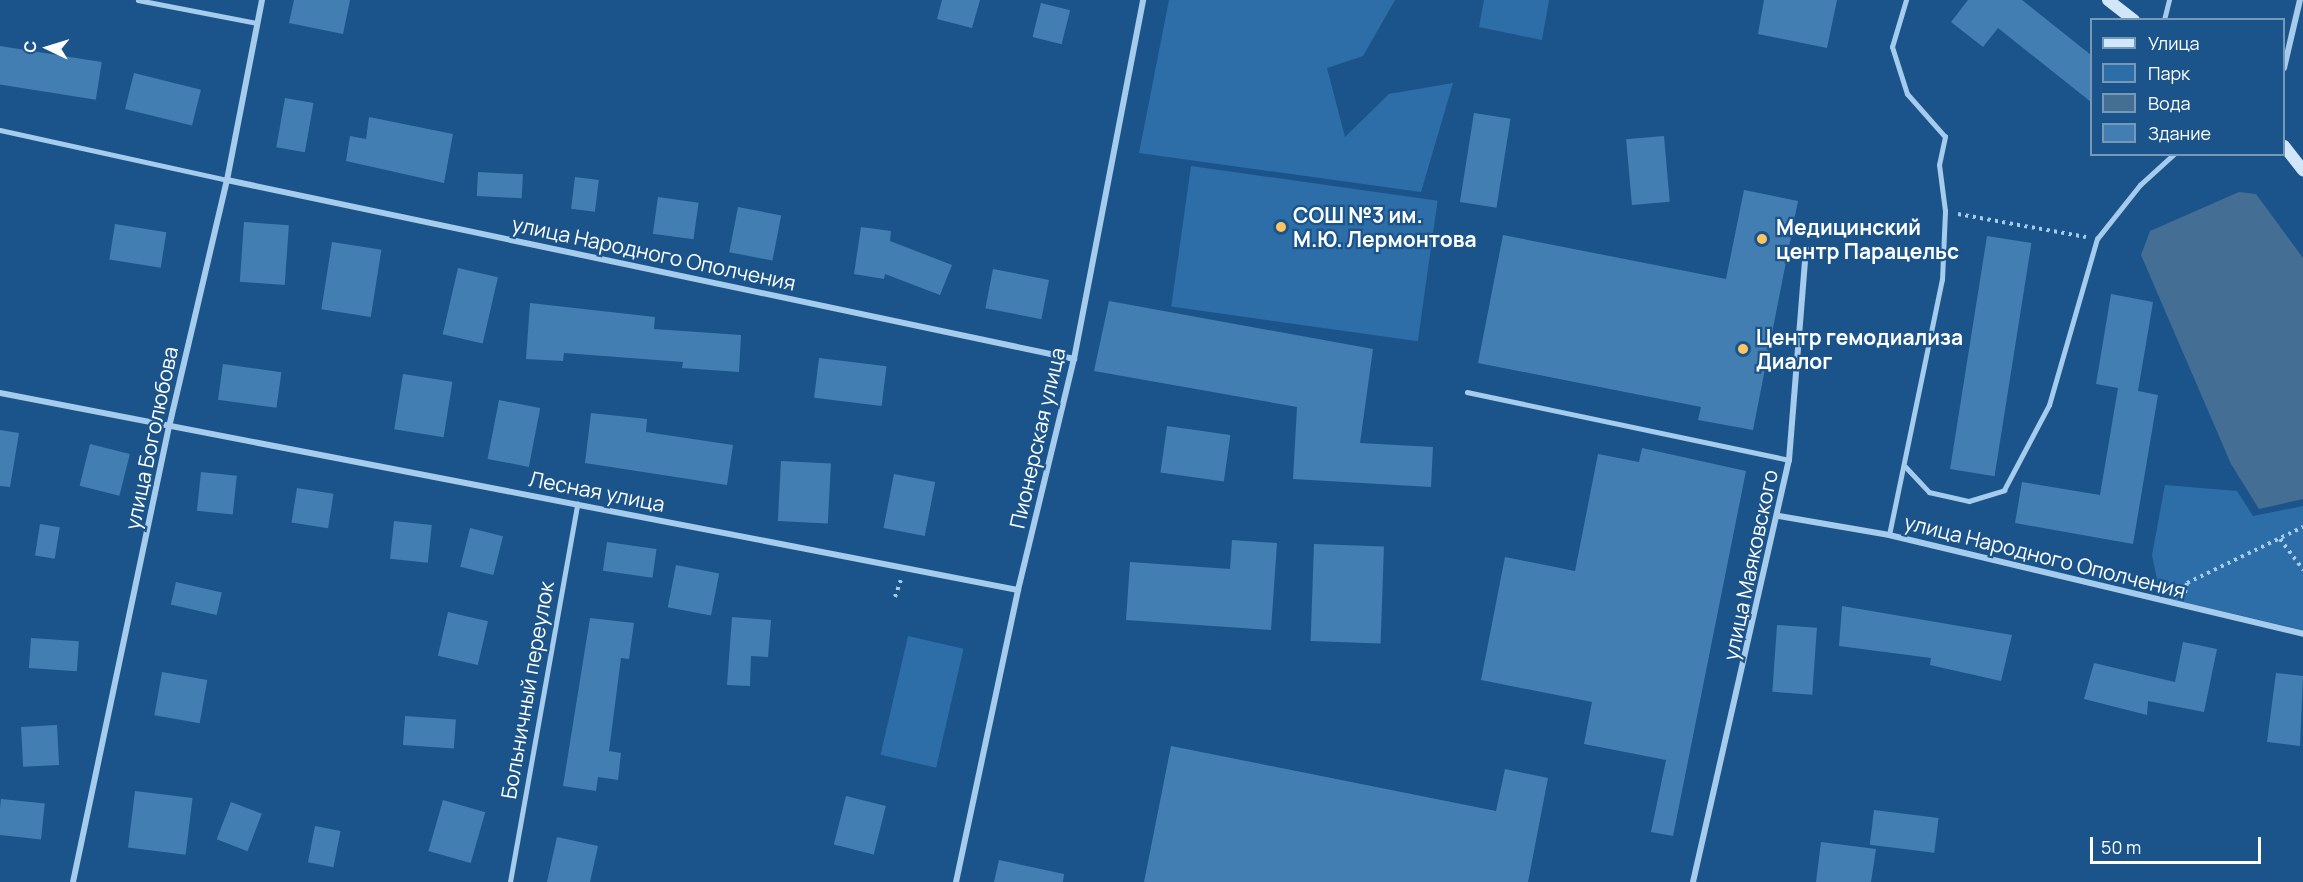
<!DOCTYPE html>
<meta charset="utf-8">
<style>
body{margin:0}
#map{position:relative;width:2303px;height:882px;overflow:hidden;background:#1b548a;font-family:Manrope,sans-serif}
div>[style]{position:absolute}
.green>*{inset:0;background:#2e6ea8;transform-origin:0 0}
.water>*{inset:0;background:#456e95}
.building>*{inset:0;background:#437eb2;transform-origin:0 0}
.path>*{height:4px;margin-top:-2px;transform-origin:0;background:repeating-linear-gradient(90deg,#a5cbed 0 3px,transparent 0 7.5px)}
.service>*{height:4.5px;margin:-2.25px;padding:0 2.25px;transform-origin:2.25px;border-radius:2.25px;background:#a5cbed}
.minor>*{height:6px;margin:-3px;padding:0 3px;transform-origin:3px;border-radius:3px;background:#a5cbed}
.secondary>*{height:12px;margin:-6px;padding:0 6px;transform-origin:6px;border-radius:6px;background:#d1e6f9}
.dots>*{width:16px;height:16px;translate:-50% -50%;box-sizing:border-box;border:3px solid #1b548a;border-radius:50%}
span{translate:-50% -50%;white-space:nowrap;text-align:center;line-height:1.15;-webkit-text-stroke:4.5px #1b548a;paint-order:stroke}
.poi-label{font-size:21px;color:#fff;font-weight:700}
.left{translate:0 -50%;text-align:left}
.street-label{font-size:21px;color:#fff}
.legend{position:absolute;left:2090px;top:18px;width:195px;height:138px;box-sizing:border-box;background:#1b548a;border:2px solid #7698b9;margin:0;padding:8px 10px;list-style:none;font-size:18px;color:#fff}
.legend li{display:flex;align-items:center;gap:12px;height:30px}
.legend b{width:30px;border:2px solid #7698b9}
.north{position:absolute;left:18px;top:18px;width:60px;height:60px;-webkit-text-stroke:4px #1b548a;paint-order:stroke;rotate:274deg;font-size:16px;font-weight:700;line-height:24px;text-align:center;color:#fff}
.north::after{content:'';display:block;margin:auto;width:21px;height:27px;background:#fff;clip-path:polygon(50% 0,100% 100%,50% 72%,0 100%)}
.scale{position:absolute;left:2090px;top:837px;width:171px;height:27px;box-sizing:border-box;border:3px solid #fff;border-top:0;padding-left:8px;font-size:18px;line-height:21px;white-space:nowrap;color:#fff;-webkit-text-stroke:4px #1b548a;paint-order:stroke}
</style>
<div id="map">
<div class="green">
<div style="clip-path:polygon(1169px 0,1395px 0,1363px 56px,1327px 68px,1345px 137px,1389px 94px,1453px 83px,1421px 192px,1139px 153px)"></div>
<div style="clip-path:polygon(1484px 0,1549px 0,1542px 40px,1479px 27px)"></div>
<div style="left:1191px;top:166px;width:249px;height:142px;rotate:8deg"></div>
<div style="clip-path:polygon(2165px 485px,2237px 491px,2253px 516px,2303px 506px,2303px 630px,2170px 599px,2158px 584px,2152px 555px)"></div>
<div style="left:908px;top:636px;width:57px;height:122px;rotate:13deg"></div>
</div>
<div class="water">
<div style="clip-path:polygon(2239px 192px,2256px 194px,2303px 258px,2303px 499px,2259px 509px,2231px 464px,2141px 255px,2150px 231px)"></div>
</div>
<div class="building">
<div style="clip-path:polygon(294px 0,350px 0,343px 34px,289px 23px)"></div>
<div style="clip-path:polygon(942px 0,980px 0,972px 28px,937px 19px)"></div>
<div style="clip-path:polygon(1764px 0,1837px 0,1827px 48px,1758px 34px)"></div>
<div style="clip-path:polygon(1968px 0,2022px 0,2091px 55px,2091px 102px,1998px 28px,1983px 47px,1951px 22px)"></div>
<div style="left:1041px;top:3px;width:30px;height:35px;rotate:14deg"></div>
<div style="left:0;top:46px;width:103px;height:38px;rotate:9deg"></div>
<div style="left:134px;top:73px;width:69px;height:37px;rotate:14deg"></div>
<div style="left:285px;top:98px;width:29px;height:50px;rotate:10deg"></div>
<div style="left:1474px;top:113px;width:37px;height:90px;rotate:9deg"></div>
<div style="clip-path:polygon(369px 117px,453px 134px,444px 183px,346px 161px,350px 136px,366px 139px)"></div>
<div style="left:1664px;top:136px;width:66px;height:38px;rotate:85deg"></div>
<div style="left:478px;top:172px;width:45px;height:24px;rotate:3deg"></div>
<div style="left:575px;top:177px;width:24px;height:32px;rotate:7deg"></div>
<div style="clip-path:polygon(1744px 190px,1798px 201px,1753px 430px,1698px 420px,1701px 407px,1478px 363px,1503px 235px,1726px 279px)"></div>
<div style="left:658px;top:197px;width:41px;height:37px;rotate:8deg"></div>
<div style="left:738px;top:207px;width:44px;height:46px;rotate:11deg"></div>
<div style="left:244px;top:222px;width:45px;height:60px;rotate:4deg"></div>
<div style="left:115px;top:224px;width:52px;height:36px;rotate:9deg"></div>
<div style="clip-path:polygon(861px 227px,891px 231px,890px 241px,952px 265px,940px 295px,885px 274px,884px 279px,854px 274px)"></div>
<div style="left:1987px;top:236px;width:45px;height:236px;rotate:9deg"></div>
<div style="left:332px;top:242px;width:50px;height:68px;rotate:9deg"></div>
<div style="left:458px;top:268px;width:41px;height:68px;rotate:13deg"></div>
<div style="left:993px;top:269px;width:57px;height:40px;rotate:11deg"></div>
<div style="clip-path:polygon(2111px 294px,2153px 302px,2138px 391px,2158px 395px,2133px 544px,2015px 523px,2022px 482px,2100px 495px,2118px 388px,2096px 384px)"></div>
<div style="clip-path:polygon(1109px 301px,1373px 349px,1360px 443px,1433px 447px,1431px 487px,1293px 479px,1297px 407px,1094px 371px)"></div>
<div style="clip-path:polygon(530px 303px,655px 317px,654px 329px,741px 335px,739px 372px,682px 368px,683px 362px,564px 353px,563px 361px,526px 359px)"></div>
<div style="left:819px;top:358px;width:68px;height:40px;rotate:7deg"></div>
<div style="left:223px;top:364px;width:59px;height:36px;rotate:8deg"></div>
<div style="left:403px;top:374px;width:50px;height:56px;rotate:9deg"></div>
<div style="left:499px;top:400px;width:42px;height:60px;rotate:11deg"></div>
<div style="clip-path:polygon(591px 413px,647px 419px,646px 432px,733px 445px,727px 485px,585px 463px)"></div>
<div style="left:1167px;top:426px;width:64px;height:47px;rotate:8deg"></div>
<div style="clip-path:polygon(0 430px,19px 433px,10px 487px,0 486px)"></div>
<div style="left:90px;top:444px;width:41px;height:43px;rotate:14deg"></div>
<div style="clip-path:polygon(1642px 448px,1746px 471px,1673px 836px,1651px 832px,1666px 760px,1584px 744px,1592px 702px,1481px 680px,1505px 557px,1575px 571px,1598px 454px,1639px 462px)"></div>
<div style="left:781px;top:461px;width:50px;height:60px;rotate:3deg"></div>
<div style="left:201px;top:472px;width:36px;height:39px;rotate:6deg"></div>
<div style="left:894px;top:474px;width:42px;height:55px;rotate:11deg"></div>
<div style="left:297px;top:488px;width:37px;height:35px;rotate:9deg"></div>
<div style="left:394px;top:521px;width:38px;height:38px;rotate:6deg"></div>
<div style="left:40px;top:524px;width:20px;height:32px;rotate:9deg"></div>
<div style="left:470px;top:528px;width:34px;height:40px;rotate:14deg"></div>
<div style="clip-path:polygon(1232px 540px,1277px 543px,1271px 630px,1126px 620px,1130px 562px,1230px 569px)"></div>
<div style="left:607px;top:542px;width:50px;height:29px;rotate:8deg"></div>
<div style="left:1314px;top:544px;width:70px;height:97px;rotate:2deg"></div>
<div style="left:676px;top:565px;width:44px;height:43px;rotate:11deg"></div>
<div style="left:176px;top:582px;width:47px;height:23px;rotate:13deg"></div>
<div style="clip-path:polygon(1842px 606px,2012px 635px,2001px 681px,1930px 665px,1931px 658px,1839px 646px)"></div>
<div style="left:448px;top:612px;width:41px;height:45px;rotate:13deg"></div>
<div style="clip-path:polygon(732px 617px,771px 620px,768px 657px,751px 656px,750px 686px,727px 685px)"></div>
<div style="clip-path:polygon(590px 618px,634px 623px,629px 659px,621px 658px,609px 751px,621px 753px,618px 780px,598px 777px,596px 791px,563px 786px)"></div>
<div style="left:1777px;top:625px;width:40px;height:67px;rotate:4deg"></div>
<div style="left:31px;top:638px;width:48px;height:30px;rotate:4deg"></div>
<div style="clip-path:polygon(2183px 642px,2217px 649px,2204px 712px,2148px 701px,2147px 715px,2084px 699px,2094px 663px,2175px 682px)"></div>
<div style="left:162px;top:672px;width:46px;height:44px;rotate:10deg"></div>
<div style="clip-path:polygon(2276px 673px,2303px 676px,2300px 746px,2267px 742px)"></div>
<div style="left:405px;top:716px;width:51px;height:29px;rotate:4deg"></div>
<div style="left:57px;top:725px;width:40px;height:36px;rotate:87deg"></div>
<div style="clip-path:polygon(1171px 746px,1496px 811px,1505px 769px,1548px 778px,1528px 882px,1144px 882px)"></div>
<div style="left:135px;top:791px;width:58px;height:57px;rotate:7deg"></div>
<div style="left:846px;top:796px;width:41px;height:50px;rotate:14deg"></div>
<div style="left:1px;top:799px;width:44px;height:36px;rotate:6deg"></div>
<div style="left:443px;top:800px;width:44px;height:53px;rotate:16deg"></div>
<div style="left:231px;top:802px;width:33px;height:40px;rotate:21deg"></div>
<div style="left:1874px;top:810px;width:65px;height:35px;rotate:7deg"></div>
<div style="left:315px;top:826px;width:26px;height:37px;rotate:11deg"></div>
<div style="clip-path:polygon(557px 837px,598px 846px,590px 882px,547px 882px)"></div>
<div style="clip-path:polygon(1821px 842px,1876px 849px,1871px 882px,1816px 882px)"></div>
<div style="clip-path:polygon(999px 860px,1064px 874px,1063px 882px,994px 882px)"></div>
</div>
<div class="path">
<div style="left:1958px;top:214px;width:130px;rotate:10.2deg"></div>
<div style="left:2280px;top:539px;width:39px;rotate:53deg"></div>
<div style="left:2185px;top:593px;width:10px;rotate:-79deg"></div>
<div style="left:2187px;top:583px;width:129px;rotate:-25.8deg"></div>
<div style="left:895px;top:597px;width:18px;rotate:-71deg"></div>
</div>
<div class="service">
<div style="left:138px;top:0;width:121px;rotate:10.9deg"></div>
<div style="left:2164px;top:20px;width:21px;rotate:-76deg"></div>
<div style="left:0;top:130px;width:232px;rotate:12.4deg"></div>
<div style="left:1467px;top:392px;width:329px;rotate:11.9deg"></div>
<div style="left:1906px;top:467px;width:34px;rotate:47deg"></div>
<div style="left:1929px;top:492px;width:41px;rotate:12.7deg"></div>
<div style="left:1969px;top:501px;width:37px;rotate:-17deg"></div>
<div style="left:2004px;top:490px;width:96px;rotate:-62.1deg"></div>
<div style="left:2049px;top:405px;width:173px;rotate:-73.9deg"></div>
<div style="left:2097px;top:239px;width:69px;rotate:-51.5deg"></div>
<div style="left:2140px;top:185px;width:46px;rotate:-42.4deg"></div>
<div style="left:1889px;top:535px;width:260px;rotate:-78.3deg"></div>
<div style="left:1942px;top:280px;width:69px;rotate:-87.5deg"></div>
<div style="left:1945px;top:211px;width:46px;rotate:-97.4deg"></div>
<div style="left:1939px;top:165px;width:29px;rotate:-78deg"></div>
<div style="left:1945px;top:137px;width:57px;rotate:-131.5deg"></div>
<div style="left:1907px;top:94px;width:49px;rotate:-107.7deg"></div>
<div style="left:1892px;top:47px;width:49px;rotate:-73.4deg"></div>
<div style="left:510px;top:882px;width:384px;rotate:-79.9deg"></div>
</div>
<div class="minor">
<div style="left:2284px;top:68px;width:70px;rotate:-76.8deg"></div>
<div style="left:227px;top:180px;width:866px;rotate:11.93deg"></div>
<div style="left:0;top:393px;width:1037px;rotate:10.95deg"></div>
<div style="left:1779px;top:516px;width:112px;rotate:9.8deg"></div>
<div style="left:1889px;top:535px;width:426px;rotate:13.4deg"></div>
<div style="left:73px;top:882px;width:465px;rotate:-78.1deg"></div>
<div style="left:169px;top:427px;width:254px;rotate:-76.8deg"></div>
<div style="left:227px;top:180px;width:183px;rotate:-79deg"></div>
<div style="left:956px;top:882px;width:299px;rotate:-78deg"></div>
<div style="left:1018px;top:590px;width:238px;rotate:-76.4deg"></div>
<div style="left:1074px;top:359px;width:366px;rotate:-79.1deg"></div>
<div style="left:1693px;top:882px;width:433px;rotate:-77.2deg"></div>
<div style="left:1789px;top:460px;width:212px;rotate:-85.4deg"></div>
</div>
<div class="secondary">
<div style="left:2108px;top:0;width:33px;rotate:38deg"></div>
<div style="left:2284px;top:146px;width:31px;rotate:52deg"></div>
</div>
<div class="dots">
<div style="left:1281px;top:227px;background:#fec561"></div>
<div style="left:1762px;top:239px;background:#fec561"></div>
<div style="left:1743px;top:349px;background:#fec561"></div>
</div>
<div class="poi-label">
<span class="left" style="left:1293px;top:227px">СОШ №3 им.<br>М.Ю. Лермонтова</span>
<span class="left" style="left:1776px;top:239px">Медицинский<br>центр Парацельс</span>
<span class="left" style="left:1756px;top:349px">Центр гемодиализа<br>Диалог</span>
</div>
<div class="street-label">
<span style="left:654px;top:253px;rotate:12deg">улица Народного Ополчения</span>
<span style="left:151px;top:438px;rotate:-78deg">улица Боголюбова</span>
<span style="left:1037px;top:438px;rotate:-77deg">Пионерская улица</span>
<span style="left:597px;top:491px;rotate:11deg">Лесная улица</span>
<span style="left:2045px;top:556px;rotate:14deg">улица Народного Ополчения</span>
<span style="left:1750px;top:565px;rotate:-78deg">улица Маяковского</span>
<span style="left:527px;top:690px;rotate:-80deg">Больничный переулок</span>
</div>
<ul class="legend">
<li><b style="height:8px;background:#d1e6f9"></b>Улица</li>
<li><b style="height:16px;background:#2e6ea8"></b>Парк</li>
<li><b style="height:16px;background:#456e95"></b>Вода</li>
<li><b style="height:16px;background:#437eb2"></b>Здание</li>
</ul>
<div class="north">С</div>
<div class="scale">50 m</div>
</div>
